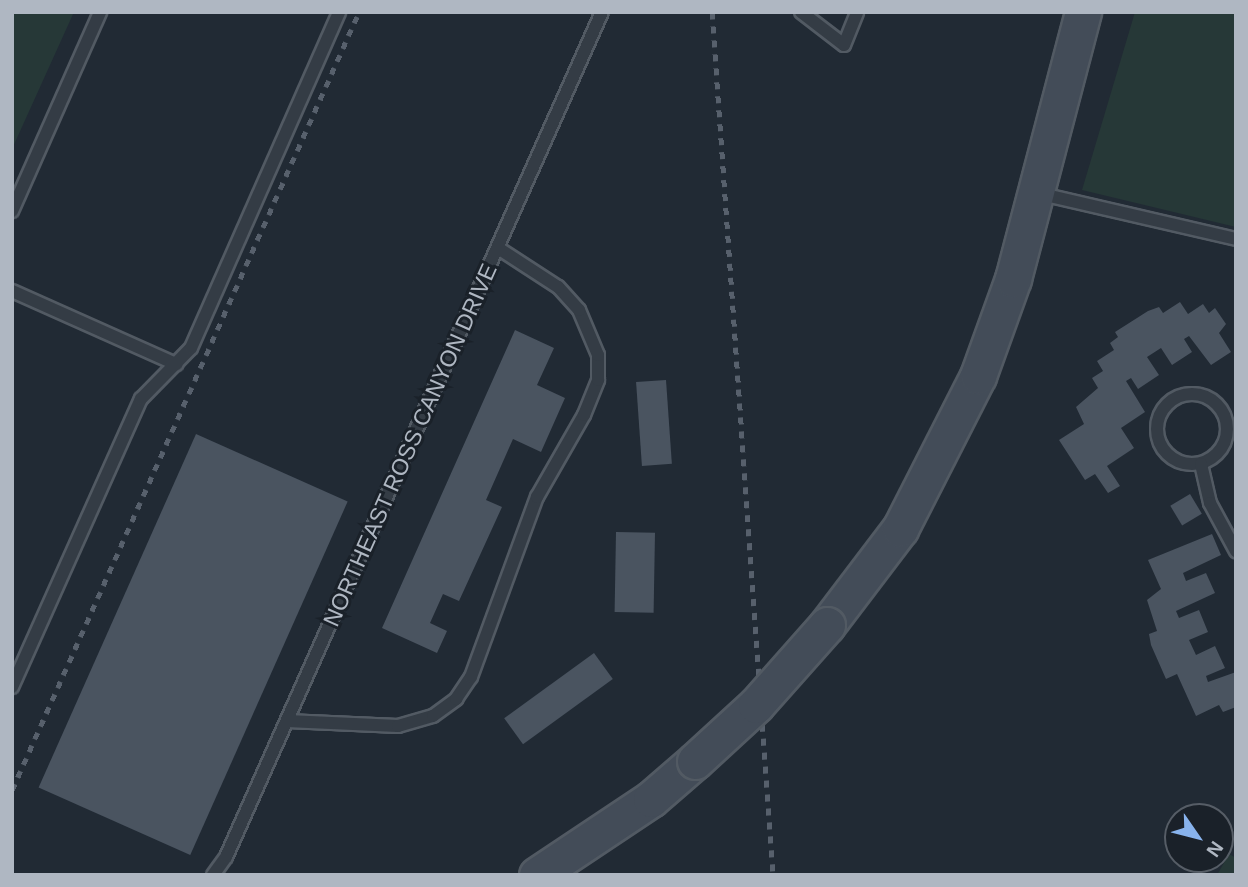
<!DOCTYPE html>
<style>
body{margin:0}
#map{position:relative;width:1248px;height:887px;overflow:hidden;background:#212a34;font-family:Helvetica,sans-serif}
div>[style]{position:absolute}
.green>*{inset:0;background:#263837}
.building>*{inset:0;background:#4a5460;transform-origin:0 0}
.roads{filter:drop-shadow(2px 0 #525a63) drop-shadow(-2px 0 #525a63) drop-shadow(0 2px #525a63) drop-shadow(0 -2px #525a63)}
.lane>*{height:12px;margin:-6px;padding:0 6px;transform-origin:6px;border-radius:6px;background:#343c45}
.lane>.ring{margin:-6px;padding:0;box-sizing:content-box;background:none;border:12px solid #343c45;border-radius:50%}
.secondary>*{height:35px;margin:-17.5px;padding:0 17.5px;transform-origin:17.5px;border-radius:17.5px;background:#434c58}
.rail>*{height:5px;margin-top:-2.5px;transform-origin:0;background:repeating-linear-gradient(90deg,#57606c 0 7px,transparent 0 14px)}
.bridges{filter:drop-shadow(2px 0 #525a63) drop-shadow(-2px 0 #525a63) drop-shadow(0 2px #525a63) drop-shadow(0 -2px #525a63)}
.secondary-bridge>*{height:35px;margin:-17.5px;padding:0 17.5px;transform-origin:17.5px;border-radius:17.5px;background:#434c58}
span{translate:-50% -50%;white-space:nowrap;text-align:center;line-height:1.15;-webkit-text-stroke:6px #1a2129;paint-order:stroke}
.street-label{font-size:23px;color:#afb7c2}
.frame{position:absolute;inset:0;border:14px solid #afb7c2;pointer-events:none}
.north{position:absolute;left:1164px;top:803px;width:70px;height:70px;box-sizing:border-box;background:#1a2129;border:2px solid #565d66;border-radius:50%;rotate:125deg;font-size:19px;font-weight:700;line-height:28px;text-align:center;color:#afb7c2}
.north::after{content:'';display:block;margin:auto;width:24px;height:32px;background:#88b3ed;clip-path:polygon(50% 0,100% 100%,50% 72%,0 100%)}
</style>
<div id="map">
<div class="green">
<div style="clip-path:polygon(12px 12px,74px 12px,12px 149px)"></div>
<div style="clip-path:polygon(1135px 12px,1236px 12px,1236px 227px,1082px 190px)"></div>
<div style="clip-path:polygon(1229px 854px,1236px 858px,1236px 875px,1217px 875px)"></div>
</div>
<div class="building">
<div style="clip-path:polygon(1180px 302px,1188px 314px,1203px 304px,1209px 313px,1215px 308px,1226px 324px,1219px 333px,1231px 352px,1211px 365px,1189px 336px,1184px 339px,1192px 352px,1172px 365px,1161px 348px,1147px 357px,1159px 375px,1138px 389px,1131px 378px,1126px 381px,1145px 412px,1121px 428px,1134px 448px,1107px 466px,1120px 486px,1108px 493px,1095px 474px,1085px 480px,1059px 440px,1084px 424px,1076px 407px,1098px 388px,1092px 378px,1103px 371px,1097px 361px,1114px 350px,1110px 343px,1118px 337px,1115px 332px,1148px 311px,1159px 307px,1163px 313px)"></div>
<div style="clip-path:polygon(515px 330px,554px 348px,537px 385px,565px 398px,541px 452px,513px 439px,486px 500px,502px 507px,459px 601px,443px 594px,430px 623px,447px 631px,437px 653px,382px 628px)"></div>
<div style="left:666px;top:380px;width:84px;height:30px;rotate:86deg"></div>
<div style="left:196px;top:434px;width:166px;height:387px;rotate:24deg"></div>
<div style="left:1190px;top:494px;width:23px;height:23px;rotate:59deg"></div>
<div style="left:616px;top:532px;width:39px;height:80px;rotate:1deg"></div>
<div style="clip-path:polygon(1212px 534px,1221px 555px,1183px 573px,1186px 581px,1206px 573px,1215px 593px,1176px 611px,1179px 618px,1199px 610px,1208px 632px,1189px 640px,1196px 655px,1215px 646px,1225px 668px,1206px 676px,1208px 682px,1236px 672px,1236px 707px,1223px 712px,1219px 705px,1196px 716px,1177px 674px,1166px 679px,1151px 645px,1149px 634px,1157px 631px,1147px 600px,1161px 589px,1148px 560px)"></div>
<div style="left:594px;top:653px;width:32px;height:111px;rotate:54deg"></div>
</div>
<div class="roads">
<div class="lane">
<div style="left:801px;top:12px;width:54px;rotate:37.5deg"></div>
<div style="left:844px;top:45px;width:35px;rotate:-68deg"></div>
<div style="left:1037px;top:193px;width:204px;rotate:13deg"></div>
<div style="left:12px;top:211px;width:218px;rotate:-66.1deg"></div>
<div style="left:12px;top:291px;width:180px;rotate:24deg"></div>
<div class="ring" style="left:1157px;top:394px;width:58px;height:58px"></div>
<div style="left:1201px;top:464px;width:40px;rotate:77deg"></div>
<div style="left:1210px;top:503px;width:55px;rotate:61.6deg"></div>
<div style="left:12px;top:687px;width:316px;rotate:-65.9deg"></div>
<div style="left:141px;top:399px;width:71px;rotate:-45.6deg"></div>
<div style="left:191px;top:348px;width:367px;rotate:-66.2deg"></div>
<div style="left:287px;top:721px;width:111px;rotate:2.6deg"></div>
<div style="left:398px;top:726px;width:36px;rotate:-16deg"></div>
<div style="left:433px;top:716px;width:29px;rotate:-36deg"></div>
<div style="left:456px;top:699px;width:27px;rotate:-56deg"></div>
<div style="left:471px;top:677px;width:192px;rotate:-69.9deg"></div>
<div style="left:537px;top:497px;width:95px;rotate:-60.2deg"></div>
<div style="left:584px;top:415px;width:38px;rotate:-68deg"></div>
<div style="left:598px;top:380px;width:25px;rotate:-90deg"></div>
<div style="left:598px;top:355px;width:49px;rotate:-112.9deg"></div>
<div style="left:579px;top:310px;width:31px;rotate:-132deg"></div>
<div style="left:558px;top:287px;width:72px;rotate:-147deg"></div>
<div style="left:213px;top:875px;width:22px;rotate:-54deg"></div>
<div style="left:226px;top:857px;width:925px;rotate:-66.01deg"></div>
</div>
<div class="secondary">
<div style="left:827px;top:625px;width:121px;rotate:-52.8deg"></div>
<div style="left:900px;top:529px;width:172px;rotate:-63deg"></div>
<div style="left:978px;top:376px;width:103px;rotate:-70.2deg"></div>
<div style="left:1013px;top:279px;width:276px;rotate:-75.3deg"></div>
<div style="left:537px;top:875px;width:137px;rotate:-33.7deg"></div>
<div style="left:651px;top:799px;width:58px;rotate:-40.8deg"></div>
</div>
</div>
<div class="rail">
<div style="left:712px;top:12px;width:865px;rotate:85.96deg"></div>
<div style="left:12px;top:790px;width:852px;rotate:-65.96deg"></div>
</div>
<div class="bridges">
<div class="secondary-bridge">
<div style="left:695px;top:761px;width:83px;rotate:-42.6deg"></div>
<div style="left:756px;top:705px;width:107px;rotate:-48.4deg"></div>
</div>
</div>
<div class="street-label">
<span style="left:410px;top:445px;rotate:-66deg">NORTHEAST ROSS CANYON DRIVE</span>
</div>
<div class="frame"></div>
<div class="north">N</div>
</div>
